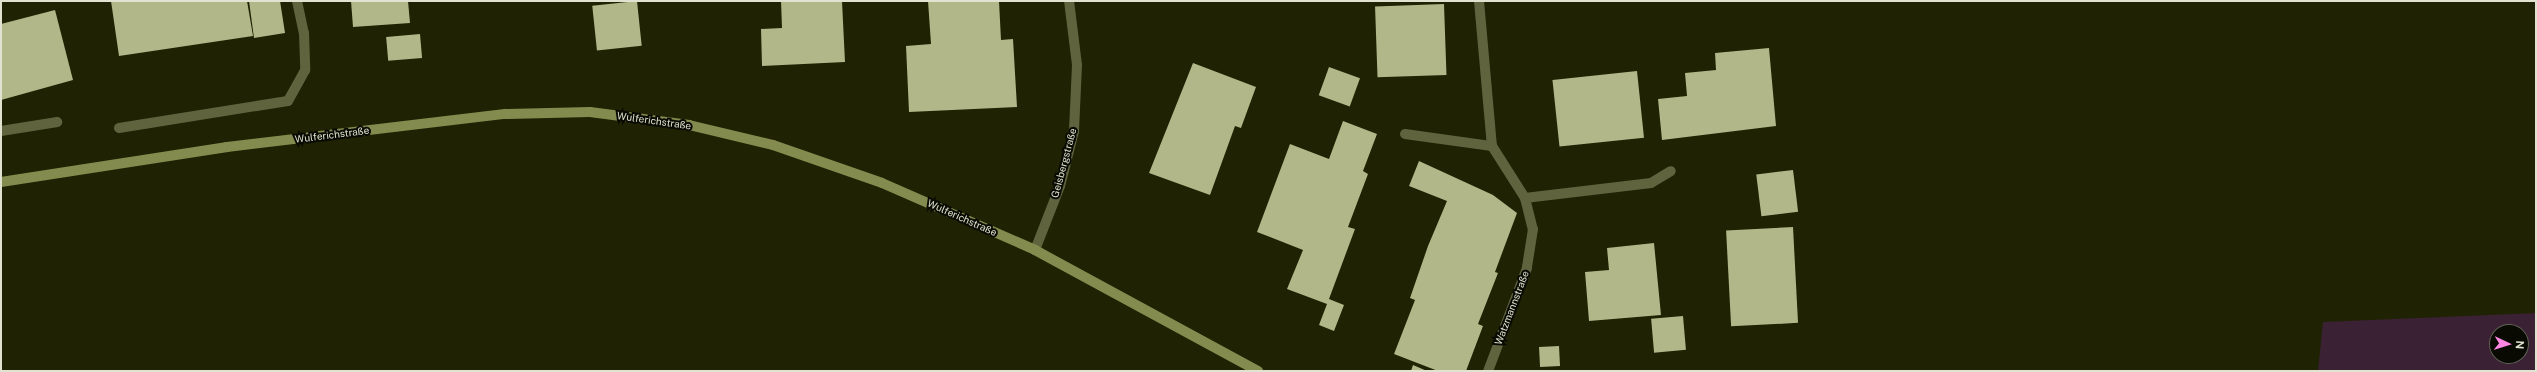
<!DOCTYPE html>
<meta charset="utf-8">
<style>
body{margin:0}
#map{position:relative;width:2537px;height:372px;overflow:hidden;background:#1f2203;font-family:"Public Sans",sans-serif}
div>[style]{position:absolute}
.green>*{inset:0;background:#3a2133}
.building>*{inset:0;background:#b1b788;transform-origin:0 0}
.lane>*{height:10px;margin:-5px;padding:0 5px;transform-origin:5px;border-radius:5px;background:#5f643f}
.street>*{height:10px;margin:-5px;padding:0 5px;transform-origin:5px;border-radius:5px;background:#5f643f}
.secondary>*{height:10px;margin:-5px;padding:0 5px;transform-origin:5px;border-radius:5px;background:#848b4e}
span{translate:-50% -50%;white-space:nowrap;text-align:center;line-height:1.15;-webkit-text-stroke:4px #090a02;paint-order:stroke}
.street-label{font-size:10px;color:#e0e3d0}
.frame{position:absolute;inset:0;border:2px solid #e0e3d0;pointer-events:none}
.north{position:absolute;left:2489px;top:324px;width:40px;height:40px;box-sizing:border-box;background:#090a02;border:1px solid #5f6154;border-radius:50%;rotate:94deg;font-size:11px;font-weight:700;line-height:16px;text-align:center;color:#e0e3d0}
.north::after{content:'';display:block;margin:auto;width:14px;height:18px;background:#fd86e2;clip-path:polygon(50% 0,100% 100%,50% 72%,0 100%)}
</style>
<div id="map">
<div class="green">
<div style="clip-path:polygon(evenodd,2536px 313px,2536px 371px,2318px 371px,2323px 322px,2536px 313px,2497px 332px,2521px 332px,2521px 356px,2497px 356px,2497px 332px)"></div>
</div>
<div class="building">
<div style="clip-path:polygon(111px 1px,247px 1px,253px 36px,119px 56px)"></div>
<div style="clip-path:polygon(249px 1px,280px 1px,285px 33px,254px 38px)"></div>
<div style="clip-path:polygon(351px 1px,408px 1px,410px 23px,353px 27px)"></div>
<div style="left:637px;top:1px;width:45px;height:45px;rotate:84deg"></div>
<div style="clip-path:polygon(781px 1px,842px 1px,845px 62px,762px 66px,761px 29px,782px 28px)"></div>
<div style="clip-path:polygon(928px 1px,999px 1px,1001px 40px,1013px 39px,1017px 107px,909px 112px,906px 46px,931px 44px)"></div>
<div style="left:1444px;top:4px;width:71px;height:69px;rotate:88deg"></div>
<div style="clip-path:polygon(55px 10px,73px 80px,1px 100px,1px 24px)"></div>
<div style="left:420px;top:34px;width:24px;height:34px;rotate:85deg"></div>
<div style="clip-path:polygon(1769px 48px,1776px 126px,1662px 140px,1658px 99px,1687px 96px,1685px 73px,1716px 70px,1715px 53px)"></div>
<div style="clip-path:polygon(1193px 63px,1256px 87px,1241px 128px,1235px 126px,1210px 195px,1149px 173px)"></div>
<div style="left:1329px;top:67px;width:33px;height:30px;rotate:20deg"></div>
<div style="left:1637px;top:71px;width:67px;height:85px;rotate:84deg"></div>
<div style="clip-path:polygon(1343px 121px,1377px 134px,1363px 171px,1368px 174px,1348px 227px,1355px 229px,1329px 299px,1344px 305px,1334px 331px,1319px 325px,1327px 304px,1287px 289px,1303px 250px,1257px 232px,1290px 144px,1329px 159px)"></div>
<div style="clip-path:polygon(1419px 161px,1493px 195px,1517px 213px,1495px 272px,1498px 273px,1478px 324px,1483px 326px,1466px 371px,1438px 371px,1394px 354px,1415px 300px,1410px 298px,1428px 246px,1447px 201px,1409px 186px)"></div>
<div style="left:1793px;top:170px;width:42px;height:37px;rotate:83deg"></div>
<div style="left:1793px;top:227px;width:96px;height:67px;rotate:87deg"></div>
<div style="clip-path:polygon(1654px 243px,1661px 315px,1589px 321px,1585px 272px,1609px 270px,1607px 248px)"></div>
<div style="left:1683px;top:316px;width:34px;height:32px;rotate:85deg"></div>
<div style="left:1559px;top:346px;width:20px;height:20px;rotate:87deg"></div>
<div style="clip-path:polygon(1413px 365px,1427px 371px,1411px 371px)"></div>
</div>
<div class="lane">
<div style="left:119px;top:128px;width:171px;rotate:-9.1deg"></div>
<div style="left:288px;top:101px;width:35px;rotate:-61deg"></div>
</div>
<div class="street">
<div style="left:297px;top:1px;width:33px;rotate:78deg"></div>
<div style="left:304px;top:33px;width:37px;rotate:88deg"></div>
<div style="left:1479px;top:1px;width:146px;rotate:84.9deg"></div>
<div style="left:1px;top:131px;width:57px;rotate:-9.1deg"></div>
<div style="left:1405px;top:134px;width:88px;rotate:7.9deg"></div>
<div style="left:1492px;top:146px;width:62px;rotate:57.6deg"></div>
<div style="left:1525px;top:198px;width:32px;rotate:76deg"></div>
<div style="left:1533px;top:229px;width:39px;rotate:99deg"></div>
<div style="left:1527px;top:268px;width:110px;rotate:110.7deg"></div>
<div style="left:1525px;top:198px;width:127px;rotate:-6.8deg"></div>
<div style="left:1651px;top:183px;width:23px;rotate:-31deg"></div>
<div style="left:1035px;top:250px;width:69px;rotate:-68.7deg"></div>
<div style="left:1060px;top:186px;width:57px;rotate:-75.7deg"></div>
<div style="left:1074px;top:131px;width:66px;rotate:-87.4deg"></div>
<div style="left:1077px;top:65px;width:64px;rotate:-97.1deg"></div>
</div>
<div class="secondary">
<div style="left:1px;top:182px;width:229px;rotate:-8.8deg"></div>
<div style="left:227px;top:147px;width:280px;rotate:-6.8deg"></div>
<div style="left:505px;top:114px;width:85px;rotate:-1.3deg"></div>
<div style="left:590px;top:112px;width:100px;rotate:7.5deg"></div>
<div style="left:689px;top:125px;width:86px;rotate:13.4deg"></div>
<div style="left:773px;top:145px;width:115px;rotate:19.2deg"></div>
<div style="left:882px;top:183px;width:167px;rotate:23.6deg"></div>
<div style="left:1035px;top:250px;width:254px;rotate:28.5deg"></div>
</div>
<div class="street-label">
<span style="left:654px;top:121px;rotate:8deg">Wulferichstraße</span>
<span style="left:332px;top:135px;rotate:-7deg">Wulferichstraße</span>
<span style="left:1064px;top:163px;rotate:-75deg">Geisbergstraße</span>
<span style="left:962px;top:218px;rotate:24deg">Wulferichstraße</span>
<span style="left:1512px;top:308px;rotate:-69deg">Watzmannstraße</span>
</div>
<div class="frame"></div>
<div class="north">N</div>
</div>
